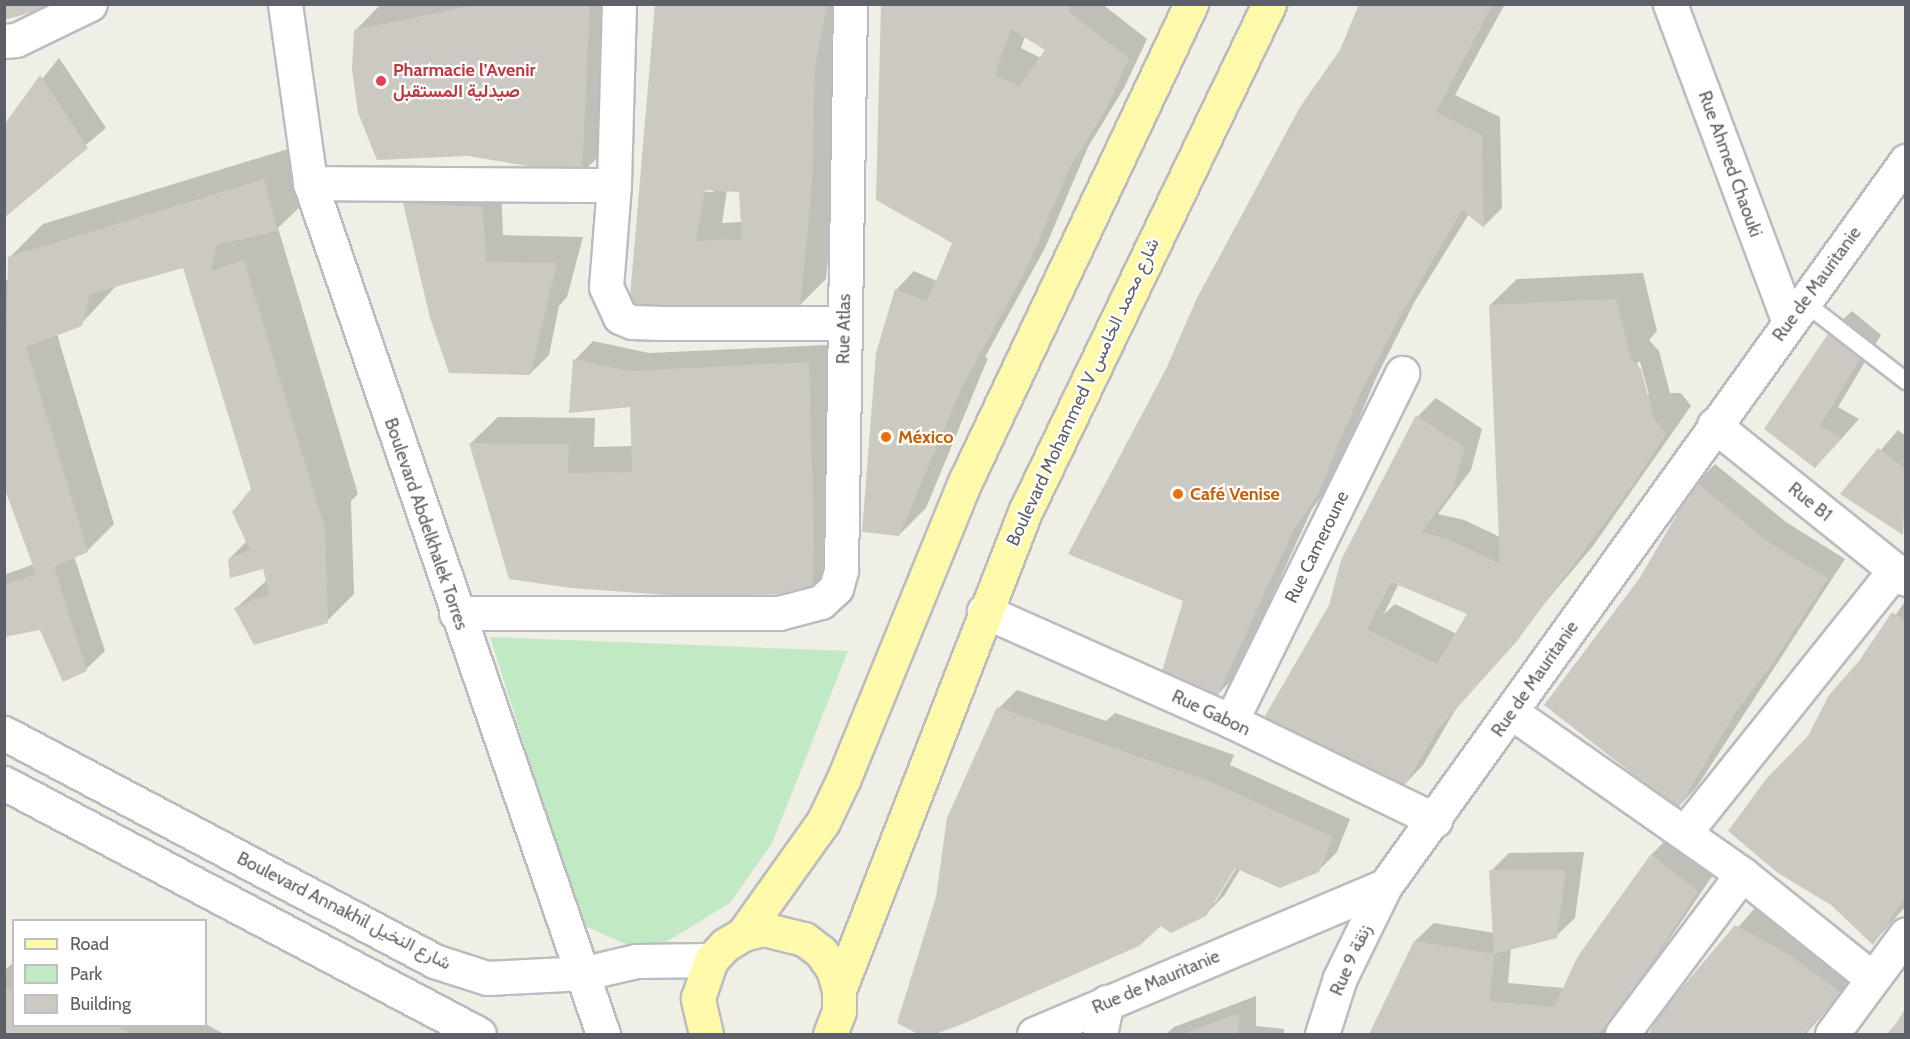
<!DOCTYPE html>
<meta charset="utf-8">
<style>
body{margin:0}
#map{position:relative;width:1910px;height:1039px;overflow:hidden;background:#f0efe5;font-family:Cabin,Vazirmatn,sans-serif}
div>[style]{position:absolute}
.green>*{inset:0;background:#c0e9c4}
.shadow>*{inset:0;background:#0003}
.building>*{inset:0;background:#cbc9c2}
.roads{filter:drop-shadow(2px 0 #babcc2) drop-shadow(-2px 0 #babcc2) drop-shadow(0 2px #babcc2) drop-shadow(0 -2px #babcc2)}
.lane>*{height:16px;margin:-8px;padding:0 8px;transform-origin:8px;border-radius:8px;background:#fff}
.street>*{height:33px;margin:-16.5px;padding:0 16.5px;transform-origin:16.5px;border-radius:16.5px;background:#fff}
.secondary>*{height:33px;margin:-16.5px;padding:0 16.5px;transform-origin:16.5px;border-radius:16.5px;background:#fff}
.primary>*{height:33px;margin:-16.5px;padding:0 16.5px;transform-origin:16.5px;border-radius:16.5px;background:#fffaab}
.dots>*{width:16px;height:16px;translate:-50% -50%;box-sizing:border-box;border:3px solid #fff;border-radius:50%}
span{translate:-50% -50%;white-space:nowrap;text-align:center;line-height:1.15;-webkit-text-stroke:4.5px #fff;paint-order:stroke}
.health-label{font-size:18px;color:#be3a42;font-weight:700}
.left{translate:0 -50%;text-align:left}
.street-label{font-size:18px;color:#5d6066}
.food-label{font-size:18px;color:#c56008;font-weight:700}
.frame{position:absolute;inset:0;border:6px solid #5d6066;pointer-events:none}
.legend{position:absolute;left:12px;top:919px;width:195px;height:108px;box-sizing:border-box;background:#fff;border:2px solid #bebfc2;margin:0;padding:8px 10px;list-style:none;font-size:18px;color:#5d6066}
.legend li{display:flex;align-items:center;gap:12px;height:30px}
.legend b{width:30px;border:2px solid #bebfc2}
</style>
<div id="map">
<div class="green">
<div style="clip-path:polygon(490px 637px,848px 651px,772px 843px,730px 903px,666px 942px,632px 947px,581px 924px)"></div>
</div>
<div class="shadow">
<div style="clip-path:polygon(381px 4px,616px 4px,600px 155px,582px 173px,355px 31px)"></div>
<div style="clip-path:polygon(evenodd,657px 4px,848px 4px,842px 39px,833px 47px,830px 161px,838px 160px,826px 279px,799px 306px,630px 308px,657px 4px,664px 187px,713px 189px,713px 192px,664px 190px,664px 187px,657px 4px,727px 190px,741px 190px,742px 222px,722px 223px,727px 190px)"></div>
<div style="clip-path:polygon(evenodd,882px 4px,1102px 4px,1147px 39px,1124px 88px,1088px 147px,1045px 248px,985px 357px,988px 358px,926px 508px,899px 535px,896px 290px,914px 271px,937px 281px,954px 242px,882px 4px,1025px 37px,1047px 50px,1041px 58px,1021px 48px,1025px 37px)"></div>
<div style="clip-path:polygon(1361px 4px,1505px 4px,1455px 95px,1500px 117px,1502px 208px,1484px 226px,1469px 214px,1415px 301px,1376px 378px,1335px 476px,1311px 511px,1235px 677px,1217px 695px,1341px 51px)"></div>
<div style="clip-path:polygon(59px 58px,106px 128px,4px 214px,4px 127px)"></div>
<div style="clip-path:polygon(298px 146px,311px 196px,278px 228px,358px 494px,351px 501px,354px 594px,327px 621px,236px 608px,267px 580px,264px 567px,229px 559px,247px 541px,253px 489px,184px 266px,117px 285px,81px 324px,57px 334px,114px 524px,87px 551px,74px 556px,105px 651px,86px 669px,41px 628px,4px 636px,4px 575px,34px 564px,4px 483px,4px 281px,11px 279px,9px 258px,43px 224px)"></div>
<div style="clip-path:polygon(423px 185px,501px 189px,503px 235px,583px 237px,567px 297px,559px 306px,549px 355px,530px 374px,404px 204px)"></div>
<div style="clip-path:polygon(evenodd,1643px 273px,1657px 331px,1649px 340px,1659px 351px,1670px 393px,1681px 393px,1691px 406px,1593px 546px,1457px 707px,1423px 765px,1405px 784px,1330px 606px,1418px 416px,1436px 398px,1482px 429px,1471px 470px,1438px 514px,1464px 520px,1500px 537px,1490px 305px,1517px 279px,1643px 273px,1637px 362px,1640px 362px,1649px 395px,1646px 395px,1637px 362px,1643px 273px,1399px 583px,1469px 614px,1457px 634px,1395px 604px,1384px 614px,1399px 583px)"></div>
<div style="clip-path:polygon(1852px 311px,1881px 335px,1838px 407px,1859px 419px,1833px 448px,1766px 429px,1833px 329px)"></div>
<div style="clip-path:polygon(593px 341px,649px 353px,827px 345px,838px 566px,811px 593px,471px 443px,498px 417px,595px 418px,594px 447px,632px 446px,632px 405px,575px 360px)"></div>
<div style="clip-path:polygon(1898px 430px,1906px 436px,1903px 533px,1843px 494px)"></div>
<div style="clip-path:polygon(1715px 464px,1786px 522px,1845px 559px,1696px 788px,1678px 807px,1641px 580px,1697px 483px)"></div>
<div style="clip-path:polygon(1906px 600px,1906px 906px,1873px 943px,1809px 737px)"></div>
<div style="clip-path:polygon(evenodd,1017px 690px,1106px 721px,1115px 713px,1234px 755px,1230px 765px,1350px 819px,1337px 852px,1318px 871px,1241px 868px,1224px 896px,1205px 915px,1161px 924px,1061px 976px,929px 1034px,921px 1034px,899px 1022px,999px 708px,1017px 690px,1237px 860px,1240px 862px,1215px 903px,1212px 903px,1237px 860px)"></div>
<div style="clip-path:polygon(1670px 836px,1715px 872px,1605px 1034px,1371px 1034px,1415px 941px,1434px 923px,1495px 933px,1491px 871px,1509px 853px,1584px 852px,1575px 918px,1556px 936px,1511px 948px,1508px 983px,1564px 988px,1580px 957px,1652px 854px)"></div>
<div style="clip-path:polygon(1755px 908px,1808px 937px,1858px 973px,1806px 1034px,1651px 1034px,1658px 1018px)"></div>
<div style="clip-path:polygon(14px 962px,14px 1026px,206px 1024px,224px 1034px,4px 1034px,4px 971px)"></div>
<div style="clip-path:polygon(1256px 996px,1256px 1026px,1284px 1029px,1284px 1034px,1166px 1034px,1174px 1027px)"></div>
<div style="clip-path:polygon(1906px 1013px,1906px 1034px,1889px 1034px)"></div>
</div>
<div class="building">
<div style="clip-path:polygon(4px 4px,62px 4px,4px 20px)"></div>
<div style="clip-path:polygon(479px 4px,590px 4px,582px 175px,468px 156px,377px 160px,358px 113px,352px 70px,354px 30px)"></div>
<div style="clip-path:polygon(evenodd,655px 4px,827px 4px,815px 67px,812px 186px,800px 308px,629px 309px,655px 4px,705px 190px,739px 192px,742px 239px,696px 241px,705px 190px)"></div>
<div style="clip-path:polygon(evenodd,881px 4px,1069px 4px,1070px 13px,1129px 58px,1106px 109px,1070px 167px,1027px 268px,963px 385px,899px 536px,862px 532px,876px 353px,895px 289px,927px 302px,952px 243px,876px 200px,881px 4px,1011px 29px,1045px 50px,1019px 86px,995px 75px,1011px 29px)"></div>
<div style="clip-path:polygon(1359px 4px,1493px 4px,1436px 112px,1482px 135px,1484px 228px,1462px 210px,1398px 320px,1358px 398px,1317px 496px,1293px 531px,1217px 697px,1162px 671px,1183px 601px,1068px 554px,1166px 369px,1197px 298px,1300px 107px,1340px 50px)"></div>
<div style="clip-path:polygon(40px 75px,88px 148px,4px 218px,4px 125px)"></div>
<div style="clip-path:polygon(264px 179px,278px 231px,216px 245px,211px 271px,244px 260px,325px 529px,328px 623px,254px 645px,234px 608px,269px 594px,263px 569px,230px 578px,228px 559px,250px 550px,232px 512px,251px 489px,183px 268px,90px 294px,82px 326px,26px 347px,88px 552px,54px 567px,87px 671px,63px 682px,40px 630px,4px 637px,4px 585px,36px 574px,4px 487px,8px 257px)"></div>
<div style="clip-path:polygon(403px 203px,483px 207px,486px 262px,557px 263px,530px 375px,449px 373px,430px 318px)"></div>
<div style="clip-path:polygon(evenodd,1616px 299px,1631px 359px,1641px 369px,1654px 419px,1666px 434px,1634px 483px,1517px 641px,1439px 728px,1405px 785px,1262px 721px,1329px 605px,1341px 560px,1416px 415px,1465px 448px,1453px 490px,1421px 532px,1445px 538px,1500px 564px,1489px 305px,1616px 299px,1391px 582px,1467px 614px,1437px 664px,1367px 629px,1391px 582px)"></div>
<div style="clip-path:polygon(1832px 328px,1863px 354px,1820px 426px,1842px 438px,1815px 468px,1764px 429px)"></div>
<div style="clip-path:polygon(573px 359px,630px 371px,809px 362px,814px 536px,812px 594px,681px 596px,571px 588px,509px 579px,469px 443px,569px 444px,568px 473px,632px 472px,630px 407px,569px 413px)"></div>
<div style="clip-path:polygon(1878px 448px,1905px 469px,1903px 535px,1840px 494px)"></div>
<div style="clip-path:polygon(1696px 482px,1767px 541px,1828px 578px,1771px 666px,1735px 713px,1678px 809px,1544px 705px,1639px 579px)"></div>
<div style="clip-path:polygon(1892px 612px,1905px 621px,1905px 897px,1873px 945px,1831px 905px,1778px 873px,1728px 831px,1766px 779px,1808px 736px,1829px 695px,1859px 661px)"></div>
<div style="clip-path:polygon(997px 707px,1209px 781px,1333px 837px,1319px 872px,1280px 888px,1235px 868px,1206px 916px,1171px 933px,1161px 926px,1139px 946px,960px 1025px,935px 1034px,918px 1034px,897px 1023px,936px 897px,947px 818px)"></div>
<div style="clip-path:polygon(1651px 854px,1698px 891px,1630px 996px,1598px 1034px,1369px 1034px,1414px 941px,1494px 954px,1489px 870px,1566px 870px,1557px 938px,1494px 954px,1490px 1001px,1554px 1007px,1578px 956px)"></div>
<div style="clip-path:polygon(1735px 925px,1790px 955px,1841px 993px,1804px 1034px,1649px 1034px,1657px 1017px)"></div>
<div style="clip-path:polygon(4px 986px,14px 992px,14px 1026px,116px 1026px,132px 1034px,4px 1034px)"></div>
<div style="clip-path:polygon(1905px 1009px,1905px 1034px,1887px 1034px,1897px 1022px)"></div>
<div style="clip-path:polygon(1239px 1013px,1238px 1034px,1182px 1034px)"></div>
</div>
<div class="roads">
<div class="lane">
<div style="left:1804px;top:302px;width:129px;rotate:37.8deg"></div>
</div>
<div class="street">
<div style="left:619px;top:4px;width:181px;rotate:91.6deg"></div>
<div style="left:614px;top:185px;width:102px;rotate:94.5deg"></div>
<div style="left:606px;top:287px;width:33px;rotate:65deg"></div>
<div style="left:620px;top:317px;width:13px;rotate:23deg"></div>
<div style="left:632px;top:322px;width:29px;rotate:2deg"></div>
<div style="left:661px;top:323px;width:183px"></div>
<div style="left:1670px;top:4px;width:340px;rotate:69.5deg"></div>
<div style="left:4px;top:41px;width:12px;rotate:-5deg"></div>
<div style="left:16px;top:40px;width:82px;rotate:-25.9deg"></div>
<div style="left:310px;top:183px;width:304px;rotate:0.4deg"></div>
<div style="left:1714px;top:425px;width:246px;rotate:38.7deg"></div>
<div style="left:984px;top:611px;width:270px;rotate:24deg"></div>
<div style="left:1231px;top:721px;width:227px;rotate:25.9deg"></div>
<div style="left:456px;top:613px;width:323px"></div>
<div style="left:779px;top:613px;width:43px;rotate:-14.7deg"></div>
<div style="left:821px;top:602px;width:21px;rotate:-43deg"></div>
<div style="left:836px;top:588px;width:19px;rotate:-74deg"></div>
<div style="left:841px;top:570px;width:566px;rotate:-89.09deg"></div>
<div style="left:1511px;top:712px;width:282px;rotate:35deg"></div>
<div style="left:1742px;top:874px;width:166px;rotate:38.7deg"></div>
<div style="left:1231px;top:721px;width:388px;rotate:-63.8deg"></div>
<div style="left:1685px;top:832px;width:336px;rotate:-51.3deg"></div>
<div style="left:1034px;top:1034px;width:381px;rotate:-22.9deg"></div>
<div style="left:1385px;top:886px;width:893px;rotate:-54.3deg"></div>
<div style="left:1100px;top:1034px;width:33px;rotate:-78deg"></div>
<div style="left:1322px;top:1034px;width:59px;rotate:-72.2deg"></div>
<div style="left:1340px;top:978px;width:102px;rotate:-63.9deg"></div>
<div style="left:1622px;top:1034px;width:200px;rotate:-53.1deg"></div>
<div style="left:1832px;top:1034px;width:124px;rotate:-53.5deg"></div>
</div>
<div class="secondary">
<div style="left:285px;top:4px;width:181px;rotate:82deg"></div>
<div style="left:310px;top:183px;width:900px;rotate:71deg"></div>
<div style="left:4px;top:733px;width:487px;rotate:27.9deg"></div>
<div style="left:434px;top:961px;width:56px;rotate:17.8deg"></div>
<div style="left:487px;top:978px;width:98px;rotate:-2.9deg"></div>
<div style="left:585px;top:973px;width:52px;rotate:-13.2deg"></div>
<div style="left:636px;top:961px;width:75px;rotate:-0.8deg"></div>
<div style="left:4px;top:783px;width:537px;rotate:27.85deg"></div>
</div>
<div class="primary">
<div style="left:743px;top:934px;width:138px;rotate:-54.5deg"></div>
<div style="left:823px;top:822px;width:49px;rotate:-64.5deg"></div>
<div style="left:844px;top:778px;width:318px;rotate:-67.8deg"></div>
<div style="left:964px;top:484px;width:531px;rotate:-64.69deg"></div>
<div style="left:839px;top:990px;width:513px;rotate:-68.74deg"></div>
<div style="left:1025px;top:512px;width:564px;rotate:-64.34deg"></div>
<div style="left:706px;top:1034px;width:37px;rotate:-103deg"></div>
<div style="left:698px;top:998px;width:40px;rotate:-71.1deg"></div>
<div style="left:711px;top:960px;width:21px;rotate:-47deg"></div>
<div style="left:725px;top:945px;width:21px;rotate:-31deg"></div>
<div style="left:743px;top:934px;width:21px;rotate:-14deg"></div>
<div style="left:763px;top:929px;width:42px;rotate:13.7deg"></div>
<div style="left:804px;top:939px;width:21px;rotate:37deg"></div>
<div style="left:821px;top:952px;width:21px;rotate:55deg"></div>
<div style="left:833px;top:969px;width:22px;rotate:74deg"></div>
<div style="left:839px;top:990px;width:21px;rotate:90deg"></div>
<div style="left:839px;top:1011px;width:25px;rotate:111deg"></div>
</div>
</div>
<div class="dots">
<div style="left:381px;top:81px;background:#e0444e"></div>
<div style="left:886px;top:437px;background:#e8710a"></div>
<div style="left:1178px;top:494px;background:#e8710a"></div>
</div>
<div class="health-label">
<span class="left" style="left:393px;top:81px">Pharmacie l’Avenir<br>صيدلية المستقبل</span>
</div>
<div class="street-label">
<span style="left:1730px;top:164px;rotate:70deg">Rue Ahmed Chaouki</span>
<span style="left:1817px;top:284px;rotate:-54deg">Rue de Mauritanie</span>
<span style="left:844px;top:329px;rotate:-89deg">Rue Atlas</span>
<span style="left:1083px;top:392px;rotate:-65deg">Boulevard Mohammed V شارع محمد الخامس</span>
<span style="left:1810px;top:502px;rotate:39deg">Rue B1</span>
<span style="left:426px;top:524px;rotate:71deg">Boulevard Abdelkhalek Torres</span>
<span style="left:1317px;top:547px;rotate:-64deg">Rue Cameroune</span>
<span style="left:1535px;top:679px;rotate:-55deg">Rue de Mauritanie</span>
<span style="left:1211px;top:713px;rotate:25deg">Rue Gabon</span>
<span style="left:344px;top:911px;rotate:27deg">Boulevard Annakhil شارع النخيل</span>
<span style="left:1351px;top:960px;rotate:-66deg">Rue 9 زنقة</span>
<span style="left:1156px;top:982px;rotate:-23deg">Rue de Mauritanie</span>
</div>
<div class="food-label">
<span class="left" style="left:898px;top:437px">México</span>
<span class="left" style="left:1190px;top:494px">Café Venise</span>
</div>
<div class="frame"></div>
<ul class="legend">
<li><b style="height:8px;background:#fffaab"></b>Road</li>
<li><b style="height:16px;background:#c0e9c4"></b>Park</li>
<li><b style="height:16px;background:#cbc9c2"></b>Building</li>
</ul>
</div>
